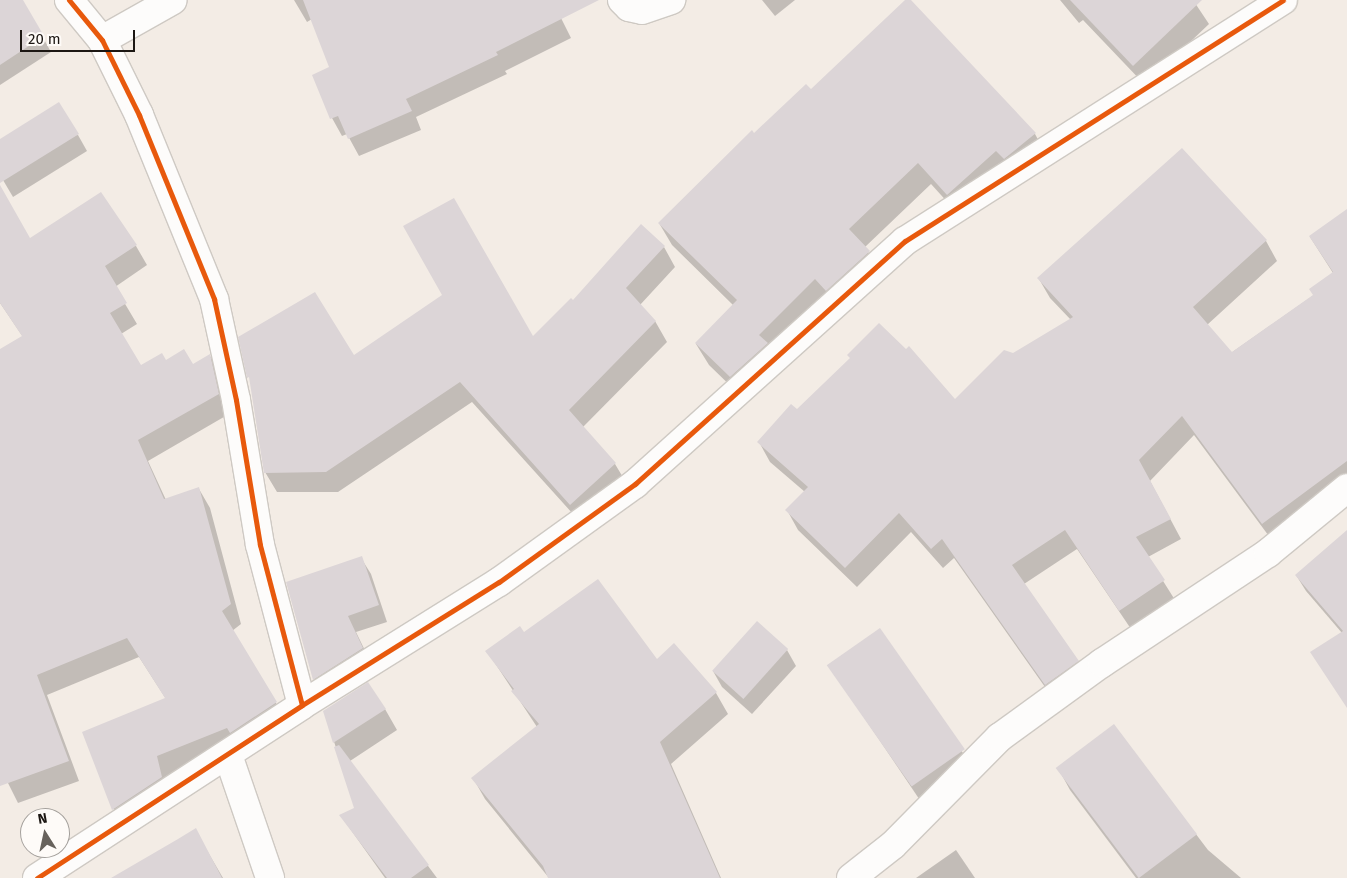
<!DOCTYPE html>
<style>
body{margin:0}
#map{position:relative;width:1347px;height:878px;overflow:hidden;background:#f3ece5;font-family:"Fira Sans",sans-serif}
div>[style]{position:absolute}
.shadow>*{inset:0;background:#0003;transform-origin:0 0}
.building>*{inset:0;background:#dcd5d7;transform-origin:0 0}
.roads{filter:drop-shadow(1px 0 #cec9c3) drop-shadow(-1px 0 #cec9c3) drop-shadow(0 1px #cec9c3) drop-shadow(0 -1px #cec9c3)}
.minor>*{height:28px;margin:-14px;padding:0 14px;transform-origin:14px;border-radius:14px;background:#fdfcfb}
.cycleway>*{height:5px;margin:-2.5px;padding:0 2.5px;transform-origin:2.5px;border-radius:2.5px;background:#e8590c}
span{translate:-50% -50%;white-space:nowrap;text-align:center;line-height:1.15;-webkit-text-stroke:5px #fefbf8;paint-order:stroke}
.north{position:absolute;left:20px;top:808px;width:50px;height:50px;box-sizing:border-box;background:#fefbf8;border:1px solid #a4a09c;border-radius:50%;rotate:350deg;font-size:14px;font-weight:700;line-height:20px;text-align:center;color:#1c1713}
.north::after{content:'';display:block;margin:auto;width:18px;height:22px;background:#67625c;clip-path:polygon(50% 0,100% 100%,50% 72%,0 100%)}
.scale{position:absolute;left:20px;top:30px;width:115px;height:22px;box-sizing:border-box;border:2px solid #1c1713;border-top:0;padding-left:6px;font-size:15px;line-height:18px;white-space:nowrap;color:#1c1713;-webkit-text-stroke:4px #fefbf8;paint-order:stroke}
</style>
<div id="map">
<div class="shadow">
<div style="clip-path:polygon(0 0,22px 0,51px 52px,0 85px)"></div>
<div style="clip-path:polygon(294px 0,567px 0,558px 12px,571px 38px,505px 71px,507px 74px,416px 117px,421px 130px,359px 156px,347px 134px,342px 136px,332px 118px,331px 68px,312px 19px,307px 22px)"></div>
<div style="clip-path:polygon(762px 0,795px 0,775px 16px)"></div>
<div style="clip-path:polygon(907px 0,1035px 134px,1047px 156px,960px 216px,931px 184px,865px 247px,882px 274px,743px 398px,709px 365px,696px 344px,733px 305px,672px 245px,659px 223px,754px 135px,811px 91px)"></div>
<div style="clip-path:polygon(1060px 0,1193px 0,1209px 24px,1145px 85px,1083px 20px,1079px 23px)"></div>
<div style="clip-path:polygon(78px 135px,87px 151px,13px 197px,0 175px,0 141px)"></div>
<div style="clip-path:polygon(1182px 150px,1266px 241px,1277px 261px,1207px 325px,1231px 353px,1314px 295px,1333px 273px,1310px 237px,1347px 211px,1347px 488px,1274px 543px,1194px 435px,1150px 481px,1181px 539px,1148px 557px,1175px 600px,1131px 629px,1077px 549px,1024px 584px,1089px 681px,1057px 704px,954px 558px,943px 568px,911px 532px,857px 587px,798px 530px,787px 510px,805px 492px,770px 462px,759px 442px,797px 410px,955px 400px,1013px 354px,1071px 320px,1050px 298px,1039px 279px)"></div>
<div style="clip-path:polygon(0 187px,30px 240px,136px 246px,147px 265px,115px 287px,137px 324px,121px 334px,140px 367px,166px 362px,192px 366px,210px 356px,221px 375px,229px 414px,148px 461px,166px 500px,199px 489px,210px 508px,241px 624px,232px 631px,288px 723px,125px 829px,114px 810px,84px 733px,166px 699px,139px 657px,47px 695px,79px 781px,18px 803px,0 767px,0 355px,23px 337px,0 303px)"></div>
<div style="clip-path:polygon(664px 247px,675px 267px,640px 305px,655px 321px,667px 342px,583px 427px,615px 464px,627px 484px,582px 524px,472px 402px,338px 492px,277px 492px,265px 472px,252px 383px,240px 338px,354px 357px,533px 338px,573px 301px)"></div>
<div style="clip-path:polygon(1347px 553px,1347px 707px,1342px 633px,1306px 591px,1296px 575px)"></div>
<div style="clip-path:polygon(361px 558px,371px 574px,387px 622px,356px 632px,372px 665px,323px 695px,314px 679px)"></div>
<div style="left:880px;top:630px;width:174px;height:62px;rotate:56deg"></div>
<div style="clip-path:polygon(524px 633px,656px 661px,674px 645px,716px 693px,728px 714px,671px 764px,721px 878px,549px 878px,485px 799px,473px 778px,537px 727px,487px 651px)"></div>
<div style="clip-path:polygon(787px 650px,796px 666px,752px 714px,722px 687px,713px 671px)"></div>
<div style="clip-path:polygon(385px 709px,397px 730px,350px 761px,437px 878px,385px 878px,341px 816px,356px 809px,324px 711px)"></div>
<div style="clip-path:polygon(1114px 726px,1208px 850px,1241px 878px,1136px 878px,1070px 790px,1058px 768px)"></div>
<div style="clip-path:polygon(195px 830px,223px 878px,159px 878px)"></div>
<div style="clip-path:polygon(956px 850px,975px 878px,916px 878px)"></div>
</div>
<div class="building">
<div style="clip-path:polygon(0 0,23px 0,44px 36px,0 65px)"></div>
<div style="clip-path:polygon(303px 0,599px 0,496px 52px,498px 55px,406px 99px,412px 111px,348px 139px,338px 116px,330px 119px,312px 75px,329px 67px)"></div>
<div style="clip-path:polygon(905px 0,911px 0,1036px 133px,1004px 159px,996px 151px,947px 195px,918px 163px,849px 229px,870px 251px,826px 291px,815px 279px,759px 335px,768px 343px,730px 377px,695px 343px,737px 300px,658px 223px,752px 130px,754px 133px,806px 84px,811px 89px)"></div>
<div style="clip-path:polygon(1070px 0,1202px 0,1133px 66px)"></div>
<div style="clip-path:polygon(59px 102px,79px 134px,0 183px,0 139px)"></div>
<div style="clip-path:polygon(1182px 148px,1267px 240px,1193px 307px,1232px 352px,1313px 295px,1309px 289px,1333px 272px,1309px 236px,1347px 209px,1347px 461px,1262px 524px,1182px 416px,1139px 460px,1171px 519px,1136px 537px,1165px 580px,1119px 611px,1065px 530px,1012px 565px,1079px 661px,1045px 685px,942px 539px,931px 549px,899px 513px,845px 568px,785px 510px,808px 487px,757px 442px,791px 404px,797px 409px,850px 358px,847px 355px,879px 323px,906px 349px,909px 346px,955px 399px,1004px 350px,1013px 353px,1073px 317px,1037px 278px)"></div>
<div style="clip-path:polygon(0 185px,30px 238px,101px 192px,137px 245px,105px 266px,127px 303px,110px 313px,141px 365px,162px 353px,166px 360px,184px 349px,193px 364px,210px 354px,219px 394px,138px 440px,164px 499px,199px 487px,231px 604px,222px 611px,277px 702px,230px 733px,227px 728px,157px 756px,162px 777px,112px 810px,82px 732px,165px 698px,127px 638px,37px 675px,69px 761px,0 786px,0 349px,22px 336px,0 303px)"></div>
<div style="clip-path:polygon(454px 198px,533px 336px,571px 298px,573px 300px,641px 224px,665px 246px,626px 288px,656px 321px,569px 410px,616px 463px,570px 505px,460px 382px,326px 472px,264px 473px,249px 377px,247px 378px,238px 337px,315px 292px,354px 355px,442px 295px,403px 226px)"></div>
<div style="clip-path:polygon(1347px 530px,1347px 708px,1310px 652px,1343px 631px,1295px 575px)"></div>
<div style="clip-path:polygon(362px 556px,379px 605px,348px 616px,363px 648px,313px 680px,286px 582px)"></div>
<div style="clip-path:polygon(598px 579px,657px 659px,674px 643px,717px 692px,660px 742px,720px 878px,548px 878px,543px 866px,471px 778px,539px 724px,511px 691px,514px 689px,485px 651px,520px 626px,524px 632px)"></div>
<div style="left:757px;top:621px;width:42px;height:67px;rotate:42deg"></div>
<div style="left:880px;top:628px;width:148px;height:65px;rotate:55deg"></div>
<div style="clip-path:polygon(368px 682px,386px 709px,333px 743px,323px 711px)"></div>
<div style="left:1114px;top:724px;width:138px;height:73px;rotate:53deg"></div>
<div style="clip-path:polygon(339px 745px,429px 865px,411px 878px,387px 878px,339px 815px,354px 808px,334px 747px)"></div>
<div style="clip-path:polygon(196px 828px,222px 878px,111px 878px,178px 839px)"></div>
</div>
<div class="roads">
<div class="minor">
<div style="left:69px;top:0;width:52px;rotate:50.5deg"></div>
<div style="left:102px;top:40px;width:84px;rotate:63.7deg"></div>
<div style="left:139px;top:115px;width:199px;rotate:67.8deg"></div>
<div style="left:214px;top:299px;width:103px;rotate:77.7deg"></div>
<div style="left:236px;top:400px;width:147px;rotate:80.6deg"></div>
<div style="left:260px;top:545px;width:165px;rotate:75.3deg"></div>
<div style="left:622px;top:0;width:10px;rotate:45deg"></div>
<div style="left:629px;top:7px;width:13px;rotate:13deg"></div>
<div style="left:642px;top:10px;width:31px;rotate:-19deg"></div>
<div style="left:102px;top:40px;width:81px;rotate:-29.4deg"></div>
<div style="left:228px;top:755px;width:130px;rotate:71.1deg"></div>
<div style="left:37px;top:878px;width:316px;rotate:-33.1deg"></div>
<div style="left:302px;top:705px;width:232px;rotate:-32deg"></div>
<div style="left:499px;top:582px;width:168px;rotate:-35.8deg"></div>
<div style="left:635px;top:484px;width:363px;rotate:-42deg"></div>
<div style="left:905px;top:241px;width:448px;rotate:-32.5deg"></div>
<div style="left:851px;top:878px;width:53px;rotate:-38.2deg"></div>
<div style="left:893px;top:845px;width:152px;rotate:-45.3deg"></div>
<div style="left:1000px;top:737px;width:126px;rotate:-36deg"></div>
<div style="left:1102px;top:663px;width:199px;rotate:-33.5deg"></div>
<div style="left:1268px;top:553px;width:102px;rotate:-39.4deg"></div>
</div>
</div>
<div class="cycleway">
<div style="left:69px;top:0;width:52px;rotate:50.5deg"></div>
<div style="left:102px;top:40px;width:84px;rotate:63.7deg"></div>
<div style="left:139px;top:115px;width:199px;rotate:67.8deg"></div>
<div style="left:214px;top:299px;width:103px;rotate:77.7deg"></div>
<div style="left:236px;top:400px;width:147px;rotate:80.6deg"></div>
<div style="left:260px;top:545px;width:165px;rotate:75.3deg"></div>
<div style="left:37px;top:878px;width:316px;rotate:-33.1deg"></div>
<div style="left:302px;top:705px;width:232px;rotate:-32deg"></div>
<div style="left:499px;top:582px;width:168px;rotate:-35.8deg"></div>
<div style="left:635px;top:484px;width:363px;rotate:-42deg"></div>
<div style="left:905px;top:241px;width:448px;rotate:-32.5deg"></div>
</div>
<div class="north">N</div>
<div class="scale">20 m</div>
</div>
